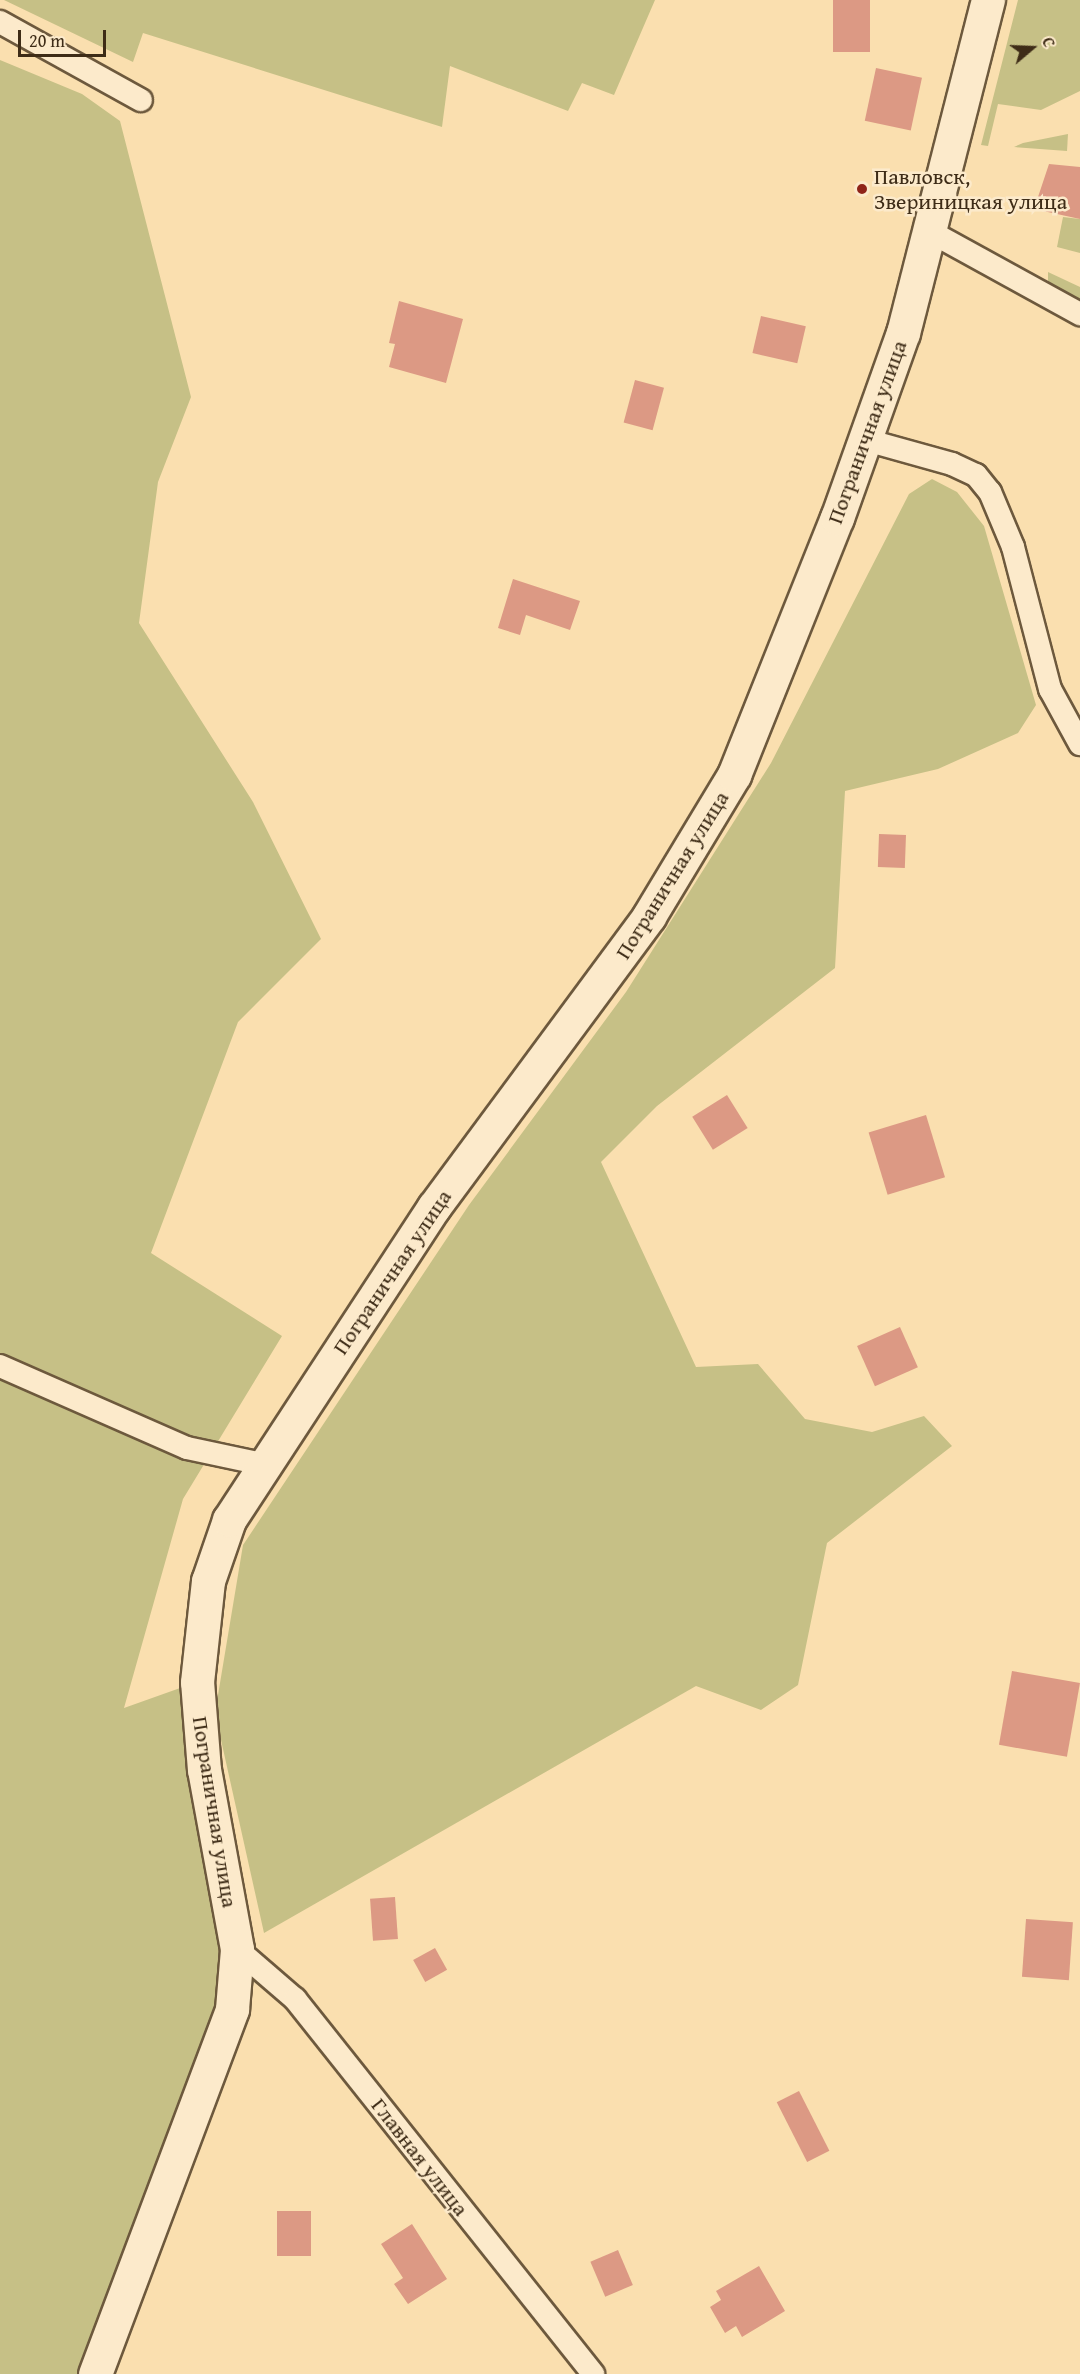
<!DOCTYPE html>
<meta charset="utf-8">
<style>
body{margin:0}
#map{position:relative;width:1080px;height:2374px;overflow:hidden;background:#fadfaf;font-family:"Gentium Book Plus",serif}
div>[style]{position:absolute}
.green>*{inset:0;background:#c6c086}
.building>*{inset:0;background:#dc9984;transform-origin:0 0}
.roads{filter:drop-shadow(2px 0 #6d593d) drop-shadow(-2px 0 #6d593d) drop-shadow(0 2px #6d593d) drop-shadow(0 -2px #6d593d)}
.street>*{height:22px;margin:-11px;padding:0 11px;transform-origin:11px;border-radius:11px;background:#fceacb}
.secondary>*{height:33px;margin:-16.5px;padding:0 16.5px;transform-origin:16.5px;border-radius:16.5px;background:#fceacb}
.dots>*{width:16px;height:16px;translate:-50% -50%;box-sizing:border-box;border:3px solid #fceacb;border-radius:50%}
span{translate:-50% -50%;white-space:nowrap;text-align:center;line-height:1.15;-webkit-text-stroke:5px #fceacb;paint-order:stroke}
.poi-label{font-size:22px;color:#3e2c17}
.left{translate:0 -50%;text-align:left}
.street-label{font-size:22px;color:#3e2c17}
.north{position:absolute;left:1002px;top:18px;width:60px;height:60px;-webkit-text-stroke:4px #fceacb;paint-order:stroke;rotate:71deg;font-size:16px;font-weight:700;line-height:24px;text-align:center;color:#3e2c17}
.north::after{content:'';display:block;margin:auto;width:21px;height:27px;background:#3e2c17;clip-path:polygon(50% 0,100% 100%,50% 72%,0 100%)}
.scale{position:absolute;left:18px;top:30px;width:88px;height:27px;box-sizing:border-box;border:3px solid #3e2c17;border-top:0;padding-left:8px;font-size:18px;line-height:21px;white-space:nowrap;color:#3e2c17;-webkit-text-stroke:4px #fceacb;paint-order:stroke}
</style>
<div id="map">
<div class="green">
<div style="clip-path:polygon(4px 0,655px 0,614px 95px,582px 83px,568px 111px,450px 66px,442px 127px,143px 33px,133px 62px)"></div>
<div style="clip-path:polygon(1018px 0,1080px 0,1080px 91px,1041px 110px,998px 104px,988px 146px,981px 145px)"></div>
<div style="clip-path:polygon(0 60px,82px 94px,120px 121px,191px 397px,158px 482px,139px 623px,253px 802px,321px 939px,238px 1022px,151px 1253px,282px 1336px,183px 1499px,124px 1708px,197px 1682px,237px 1949px,92px 2374px,0 2374px)"></div>
<div style="clip-path:polygon(1068px 134px,1067px 151px,1014px 147px,1023px 143px)"></div>
<div style="clip-path:polygon(1063px 217px,1080px 219px,1080px 253px,1057px 247px)"></div>
<div style="clip-path:polygon(1048px 272px,1080px 287px,1080px 301px,1048px 283px)"></div>
<div style="clip-path:polygon(932px 479px,957px 492px,984px 526px,1036px 705px,1018px 733px,938px 769px,845px 791px,835px 968px,657px 1106px,601px 1162px,696px 1367px,758px 1364px,805px 1419px,872px 1432px,924px 1416px,952px 1446px,827px 1543px,798px 1685px,761px 1710px,696px 1686px,264px 1933px,215px 1713px,243px 1545px,469px 1205px,626px 992px,771px 763px,909px 494px)"></div>
</div>
<div class="building">
<div style="left:833px;top:0;width:37px;height:52px"></div>
<div style="left:876px;top:68px;width:47px;height:54px;rotate:12deg"></div>
<div style="clip-path:polygon(1049px 164px,1080px 167px,1080px 219px,1034px 209px)"></div>
<div style="clip-path:polygon(399px 301px,463px 319px,446px 383px,389px 367px,395px 344px,389px 343px)"></div>
<div style="left:761px;top:316px;width:46px;height:38px;rotate:13deg"></div>
<div style="left:635px;top:380px;width:30px;height:44px;rotate:15deg"></div>
<div style="clip-path:polygon(513px 579px,580px 601px,570px 630px,526px 615px,520px 635px,498px 628px)"></div>
<div style="left:879px;top:834px;width:27px;height:33px;rotate:2deg"></div>
<div style="left:727px;top:1095px;width:39px;height:41px;rotate:58deg"></div>
<div style="left:926px;top:1115px;width:65px;height:60px;rotate:73deg"></div>
<div style="left:900px;top:1327px;width:44px;height:47px;rotate:66deg"></div>
<div style="left:1012px;top:1671px;width:69px;height:75px;rotate:10deg"></div>
<div style="left:395px;top:1897px;width:42px;height:25px;rotate:86deg"></div>
<div style="left:1026px;top:1919px;width:47px;height:58px;rotate:4deg"></div>
<div style="left:435px;top:1948px;width:25px;height:25px;rotate:61deg"></div>
<div style="left:799px;top:2091px;width:67px;height:25px;rotate:63deg"></div>
<div style="left:277px;top:2211px;width:34px;height:45px"></div>
<div style="clip-path:polygon(412px 2224px,447px 2279px,408px 2304px,394px 2284px,403px 2278px,381px 2244px)"></div>
<div style="left:618px;top:2250px;width:38px;height:30px;rotate:67deg"></div>
<div style="clip-path:polygon(759px 2266px,785px 2311px,742px 2337px,736px 2326px,725px 2333px,710px 2307px,721px 2300px,716px 2291px)"></div>
</div>
<div class="roads">
<div class="street">
<div style="left:0;top:22px;width:161px;rotate:29deg"></div>
<div style="left:927px;top:230px;width:175px;rotate:28.8deg"></div>
<div style="left:866px;top:440px;width:89px;rotate:15.6deg"></div>
<div style="left:952px;top:464px;width:26px;rotate:25deg"></div>
<div style="left:976px;top:475px;width:22px;rotate:51deg"></div>
<div style="left:990px;top:492px;width:60px;rotate:67.3deg"></div>
<div style="left:1013px;top:547px;width:147px;rotate:75.4deg"></div>
<div style="left:1050px;top:689px;width:63px;rotate:61.4deg"></div>
<div style="left:0;top:1366px;width:204px;rotate:23.7deg"></div>
<div style="left:187px;top:1448px;width:77px;rotate:12deg"></div>
<div style="left:237px;top:1949px;width:77px;rotate:40.8deg"></div>
<div style="left:295px;top:1999px;width:479px;rotate:51.5deg"></div>
</div>
<div class="secondary">
<div style="left:95px;top:2374px;width:390px;rotate:-69.4deg"></div>
<div style="left:232px;top:2009px;width:60px;rotate:-85.2deg"></div>
<div style="left:237px;top:1949px;width:182px;rotate:-100.4deg"></div>
<div style="left:204px;top:1770px;width:88px;rotate:-94.5deg"></div>
<div style="left:197px;top:1682px;width:102px;rotate:-83.8deg"></div>
<div style="left:208px;top:1581px;width:65px;rotate:-71deg"></div>
<div style="left:229px;top:1520px;width:374px;rotate:-56.8deg"></div>
<div style="left:434px;top:1207px;width:362px;rotate:-53.5deg"></div>
<div style="left:649px;top:916px;width:165px;rotate:-58.9deg"></div>
<div style="left:734px;top:775px;width:277px;rotate:-68.2deg"></div>
<div style="left:837px;top:518px;width:196px;rotate:-70.4deg"></div>
<div style="left:903px;top:333px;width:344px;rotate:-75.7deg"></div>
</div>
</div>
<div class="dots">
<div style="left:862px;top:189px;background:#8f2418"></div>
</div>
<div class="poi-label">
<span class="left" style="left:874px;top:189px">Павловск,<br>Звериницкая улица</span>
</div>
<div class="street-label">
<span style="left:867px;top:432px;rotate:-70deg">Пограничная улица</span>
<span style="left:672px;top:875px;rotate:-58deg">Пограничная улица</span>
<span style="left:392px;top:1272px;rotate:-56deg">Пограничная улица</span>
<span style="left:215px;top:1812px;rotate:81deg">Пограничная улица</span>
<span style="left:420px;top:2157px;rotate:52deg">Главная улица</span>
</div>
<div class="north">С</div>
<div class="scale">20 m</div>
</div>
